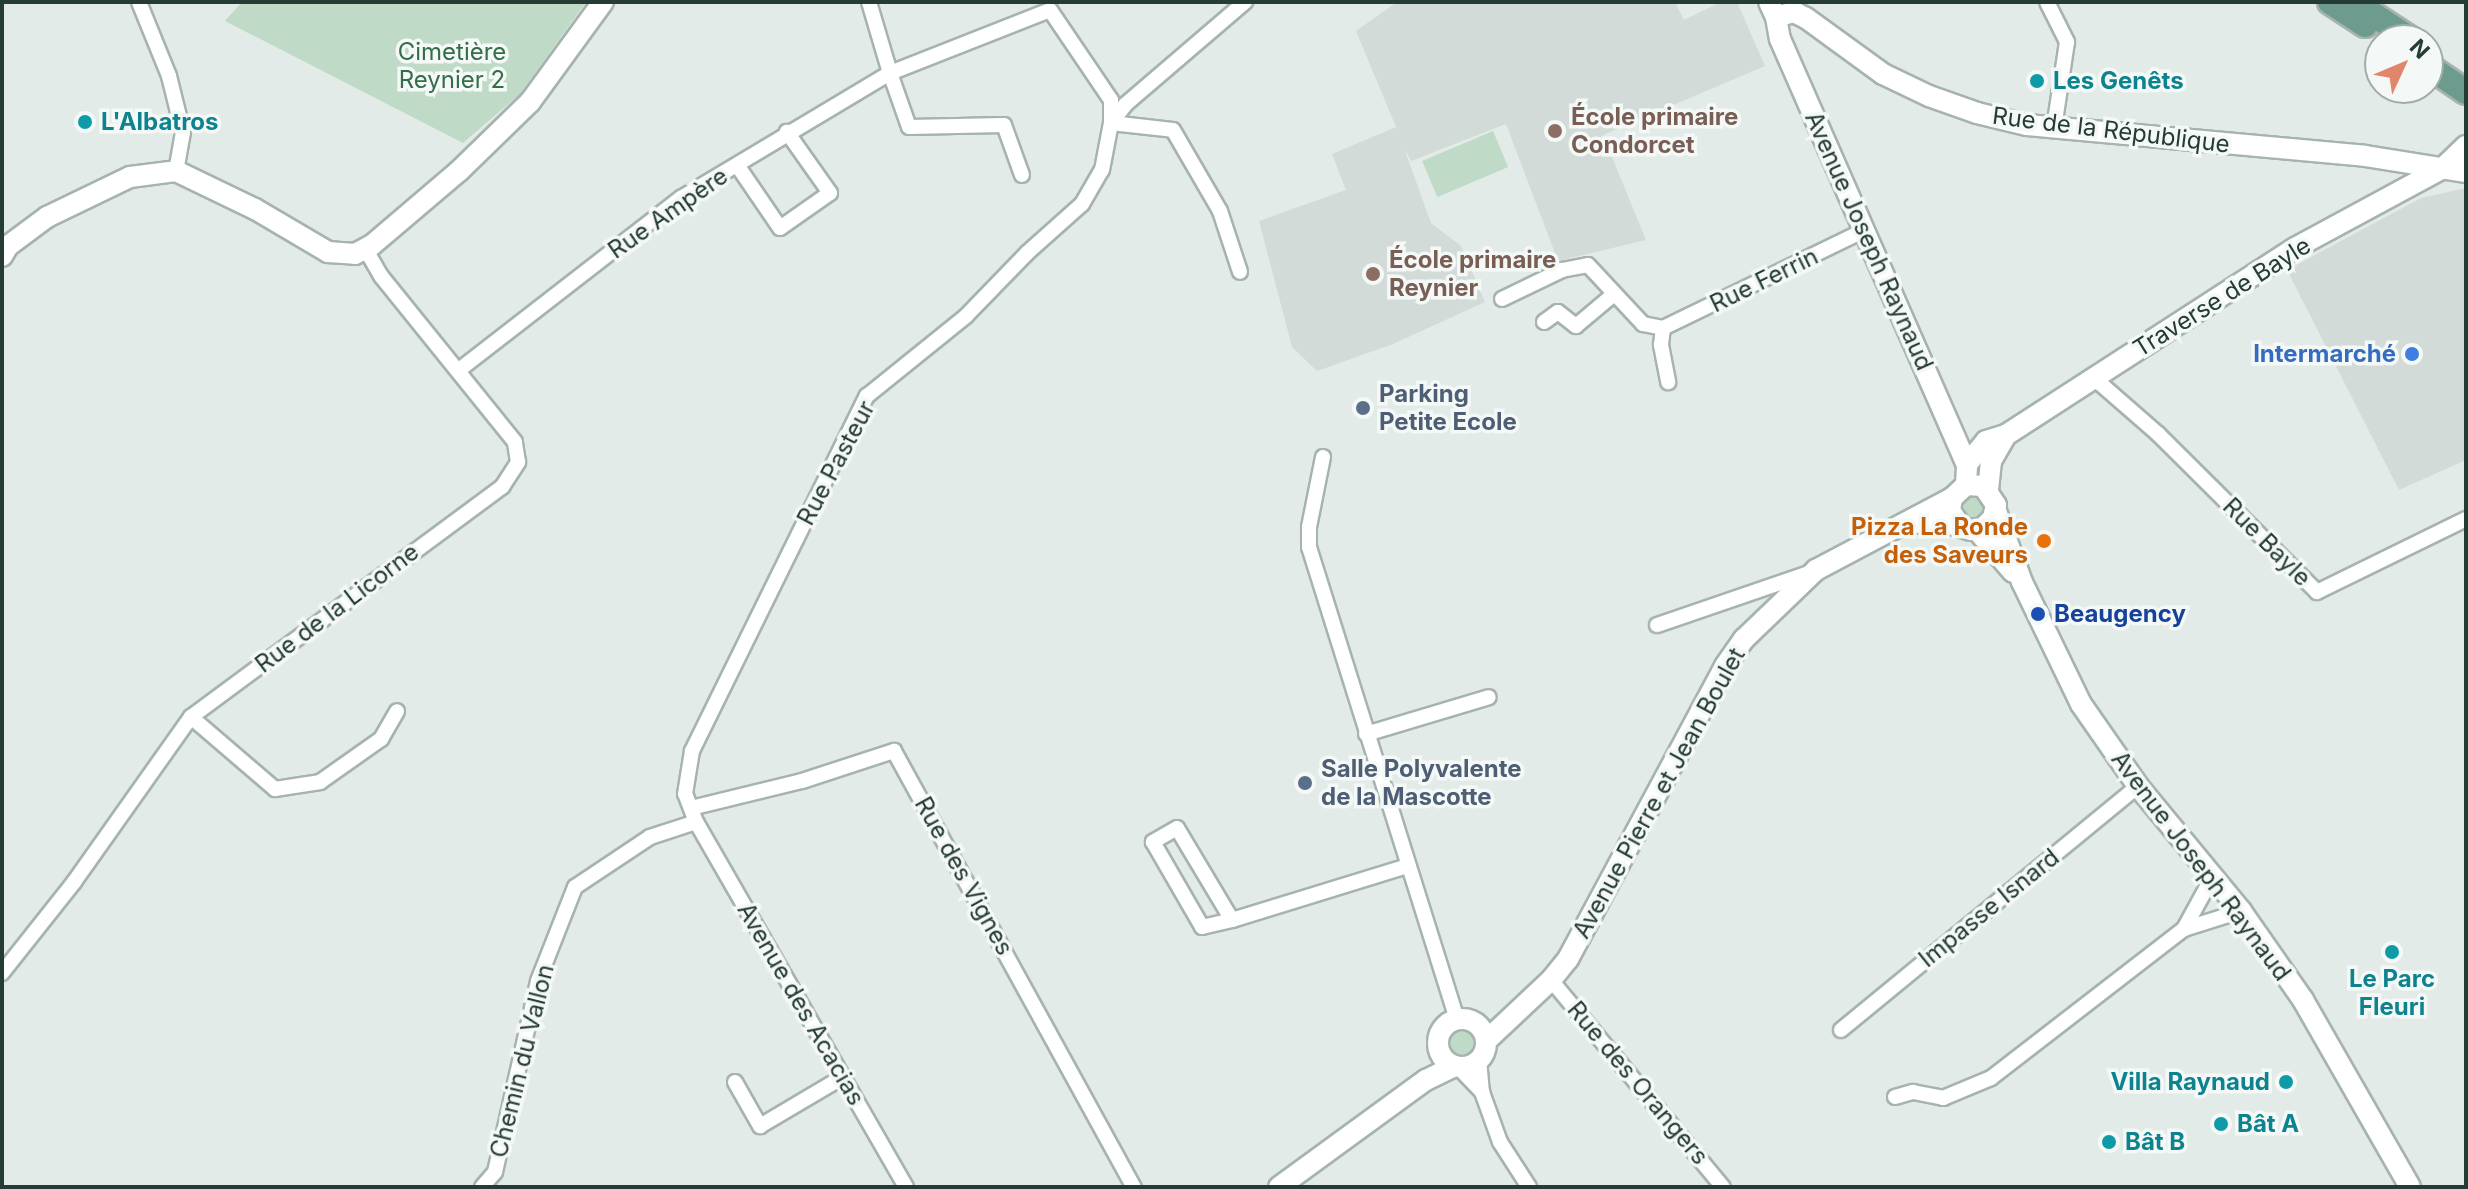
<!DOCTYPE html>
<meta charset="utf-8">
<style>
body{margin:0}
#map{position:relative;width:2468px;height:1189px;overflow:hidden;background:#e3ebe8;font-family:Inter,sans-serif}
div>[style]{position:absolute}
.built>*{inset:0;background:#d2dbd7}
.green>*{inset:0;background:#bfdac6;transform-origin:0 0}
.round{border-radius:50%}
.roads{filter:drop-shadow(2px 0 #a6b3af) drop-shadow(-2px 0 #a6b3af) drop-shadow(0 2px #a6b3af) drop-shadow(0 -2px #a6b3af)}
.street>*{height:14px;margin:-7px;padding:0 7px;transform-origin:7px;border-radius:7px;background:#fff}
.secondary>*{height:20px;margin:-10px;padding:0 10px;transform-origin:10px;border-radius:10px;background:#fff}
.secondary>.ring{margin:-10px;padding:0;box-sizing:content-box;background:none;border:20px solid #fff;border-radius:50%}
.primary>*{height:24px;margin:-12px;padding:0 12px;transform-origin:12px;border-radius:12px;background:#6d9c8f}
.dots>*{width:22px;height:22px;translate:-50% -50%;box-sizing:border-box;border:4px solid #f4f8f6;border-radius:50%}
span{translate:-50% -50%;white-space:nowrap;text-align:center;line-height:1.15;-webkit-text-stroke:7px #f4f8f6;paint-order:stroke}
.park-label{font-size:24px;color:#346d49}
.culture-label{font-size:24px;color:#0d838f;font-weight:700}
.left{translate:0 -50%;text-align:left}
.right{translate:-100% -50%;text-align:right}
.education-label{font-size:24px;color:#785e54;font-weight:700}
.street-label{font-size:24px;color:#253b35}
.shop-label{font-size:24px;color:#366cbe;font-weight:700}
.service-label{font-size:24px;color:#4e5e75;font-weight:700}
.food-label{font-size:24px;color:#c56008;font-weight:700}
.transit-label{font-size:24px;color:#164399;font-weight:700}
.frame{position:absolute;inset:0;border:4px solid #253b35;pointer-events:none}
.north{position:absolute;left:2364px;top:24px;width:80px;height:80px;box-sizing:border-box;background:#f4f8f6;border:2px solid #a1aca9;border-radius:50%;rotate:46deg;font-size:22px;font-weight:700;line-height:32px;text-align:center;color:#253b35}
.north::after{content:'';display:block;margin:auto;width:28px;height:36px;background:#e2866b;clip-path:polygon(50% 0,100% 100%,50% 72%,0 100%)}
</style>
<div id="map">
<div class="built">
<div style="clip-path:polygon(1397px 2px,1675px 2px,1684px 20px,1721px 2px,1737px 2px,1765px 66px,1603px 135px,1646px 240px,1558px 261px,1506px 124px,1411px 161px,1404px 148px,1431px 223px,1461px 246px,1485px 302px,1393px 344px,1317px 371px,1292px 347px,1259px 221px,1346px 190px,1332px 154px,1396px 127px,1356px 31px)"></div>
<div style="clip-path:polygon(2466px 188px,2466px 460px,2399px 490px,2287px 270px,2421px 198px)"></div>
</div>
<div class="green">
<div style="clip-path:polygon(242px 2px,586px 2px,520px 94px,463px 143px,225px 21px)"></div>
<div style="left:1493px;top:131px;width:39px;height:77px;rotate:67deg"></div>
<div style="clip-path:polygon(1960px 488px,1995px 499px,1971px 530px,1952px 498px)"></div>
<div class="round" style="left:1439px;top:1020px;width:46px;height:46px"></div>
</div>
<div class="roads">
<div class="street">
<div style="left:139px;top:2px;width:80px;rotate:67.9deg"></div>
<div style="left:169px;top:76px;width:58px;rotate:76deg"></div>
<div style="left:183px;top:132px;width:40px;rotate:100deg"></div>
<div style="left:869px;top:2px;width:74px;rotate:73.5deg"></div>
<div style="left:890px;top:73px;width:172px;rotate:-21.5deg"></div>
<div style="left:1050px;top:10px;width:109px;rotate:55.9deg"></div>
<div style="left:1111px;top:100px;width:23px;rotate:90deg"></div>
<div style="left:1111px;top:123px;width:62px;rotate:6.4deg"></div>
<div style="left:1173px;top:130px;width:94px;rotate:59.9deg"></div>
<div style="left:1220px;top:211px;width:64px;rotate:71.8deg"></div>
<div style="left:2047px;top:2px;width:45px;rotate:63.4deg"></div>
<div style="left:2067px;top:42px;width:87px;rotate:98.6deg"></div>
<div style="left:737px;top:165px;width:76px;rotate:55.7deg"></div>
<div style="left:780px;top:228px;width:61px;rotate:-35deg"></div>
<div style="left:830px;top:193px;width:75px;rotate:-125.2deg"></div>
<div style="left:1502px;top:299px;width:67px;rotate:-25.8deg"></div>
<div style="left:1562px;top:270px;width:26px;rotate:-11deg"></div>
<div style="left:1588px;top:265px;width:81px;rotate:47deg"></div>
<div style="left:1643px;top:324px;width:20px;rotate:11deg"></div>
<div style="left:1663px;top:328px;width:225px;rotate:-25.9deg"></div>
<div style="left:1544px;top:322px;width:17px;rotate:-36deg"></div>
<div style="left:1558px;top:312px;width:23px;rotate:38deg"></div>
<div style="left:1576px;top:326px;width:48px;rotate:-40deg"></div>
<div style="left:1663px;top:328px;width:17px;rotate:97deg"></div>
<div style="left:1661px;top:345px;width:38px;rotate:79deg"></div>
<div style="left:459px;top:370px;width:281px;rotate:-37.8deg"></div>
<div style="left:681px;top:198px;width:244px;rotate:-30.9deg"></div>
<div style="left:890px;top:73px;width:57px;rotate:70.6deg"></div>
<div style="left:909px;top:127px;width:95px;rotate:-1.2deg"></div>
<div style="left:1004px;top:125px;width:53px;rotate:70.2deg"></div>
<div style="left:2095px;top:379px;width:84px;rotate:41.1deg"></div>
<div style="left:2158px;top:434px;width:224px;rotate:44.8deg"></div>
<div style="left:2317px;top:592px;width:166px;rotate:-26.1deg"></div>
<div style="left:1323px;top:457px;width:71px;rotate:101.3deg"></div>
<div style="left:1309px;top:527px;width:20px;rotate:90deg"></div>
<div style="left:1309px;top:547px;width:496px;rotate:72.6deg"></div>
<div style="left:1657px;top:625px;width:164px;rotate:-18.9deg"></div>
<div style="left:191px;top:717px;width:111px;rotate:40.6deg"></div>
<div style="left:275px;top:789px;width:46px;rotate:-8.8deg"></div>
<div style="left:320px;top:782px;width:75px;rotate:-35.2deg"></div>
<div style="left:381px;top:739px;width:32px;rotate:-60deg"></div>
<div style="left:1366px;top:734px;width:128px;rotate:-16.7deg"></div>
<div style="left:691px;top:808px;width:114px;rotate:-13.7deg"></div>
<div style="left:802px;top:781px;width:97px;rotate:-18.1deg"></div>
<div style="left:894px;top:751px;width:498px;rotate:61.2deg"></div>
<div style="left:1232px;top:920px;width:107px;rotate:-120.9deg"></div>
<div style="left:1177px;top:828px;width:28px;rotate:150deg"></div>
<div style="left:1153px;top:842px;width:98px;rotate:60deg"></div>
<div style="left:1202px;top:927px;width:31px;rotate:-13deg"></div>
<div style="left:1232px;top:920px;width:184px;rotate:-17.1deg"></div>
<div style="left:2184px;top:929px;width:60px;rotate:-61.3deg"></div>
<div style="left:2px;top:973px;width:116px;rotate:-51.6deg"></div>
<div style="left:74px;top:882px;width:202px;rotate:-54.7deg"></div>
<div style="left:191px;top:717px;width:387px;rotate:-36.5deg"></div>
<div style="left:502px;top:487px;width:30px;rotate:-57deg"></div>
<div style="left:518px;top:462px;width:20px;rotate:-99deg"></div>
<div style="left:515px;top:442px;width:213px;rotate:-128.9deg"></div>
<div style="left:381px;top:276px;width:32px;rotate:-120deg"></div>
<div style="left:1551px;top:980px;width:269px;rotate:50.3deg"></div>
<div style="left:1841px;top:1030px;width:384px;rotate:-39.4deg"></div>
<div style="left:1479px;top:1059px;width:33px;rotate:85deg"></div>
<div style="left:1482px;top:1092px;width:53px;rotate:70.2deg"></div>
<div style="left:1500px;top:1142px;width:54px;rotate:57.2deg"></div>
<div style="left:1458px;top:1067px;width:35px;rotate:46deg"></div>
<div style="left:735px;top:1082px;width:51px;rotate:60.4deg"></div>
<div style="left:760px;top:1126px;width:96px;rotate:-30.6deg"></div>
<div style="left:1895px;top:1097px;width:19px;rotate:-16deg"></div>
<div style="left:1913px;top:1092px;width:31px;rotate:11deg"></div>
<div style="left:1943px;top:1098px;width:52px;rotate:-22.6deg"></div>
<div style="left:1991px;top:1078px;width:244px;rotate:-37.7deg"></div>
<div style="left:2184px;top:929px;width:60px;rotate:-17.5deg"></div>
<div style="left:482px;top:1187px;width:20px;rotate:-49deg"></div>
<div style="left:495px;top:1172px;width:196px;rotate:-77.3deg"></div>
<div style="left:538px;top:981px;width:101px;rotate:-68.5deg"></div>
<div style="left:575px;top:887px;width:90px;rotate:-33.7deg"></div>
<div style="left:650px;top:837px;width:48px;rotate:-18.1deg"></div>
<div style="left:906px;top:1187px;width:421px;rotate:-119.9deg"></div>
<div style="left:696px;top:822px;width:30px;rotate:-111deg"></div>
<div style="left:685px;top:794px;width:44px;rotate:-80.8deg"></div>
<div style="left:692px;top:751px;width:396px;rotate:-63.8deg"></div>
<div style="left:867px;top:396px;width:127px;rotate:-38.9deg"></div>
<div style="left:966px;top:316px;width:88px;rotate:-45.9deg"></div>
<div style="left:1027px;top:253px;width:74px;rotate:-41.7deg"></div>
<div style="left:1082px;top:204px;width:39px;rotate:-60deg"></div>
<div style="left:1102px;top:170px;width:48px;rotate:-79.2deg"></div>
<div style="left:1111px;top:123px;width:24px;rotate:-52deg"></div>
<div style="left:1126px;top:104px;width:157px;rotate:-40.6deg"></div>
</div>
<div class="secondary">
<div style="left:1769px;top:2px;width:17px;rotate:65deg"></div>
<div style="left:1776px;top:17px;width:22px;rotate:80deg"></div>
<div style="left:1780px;top:39px;width:464px;rotate:66.3deg"></div>
<div style="left:1776px;top:17px;width:19px;rotate:-16deg"></div>
<div style="left:1794px;top:12px;width:13px;rotate:27deg"></div>
<div style="left:1806px;top:18px;width:95px;rotate:36deg"></div>
<div style="left:1883px;top:74px;width:51px;rotate:25.6deg"></div>
<div style="left:1929px;top:96px;width:51px;rotate:19.5deg"></div>
<div style="left:1977px;top:113px;width:51px;rotate:13.5deg"></div>
<div style="left:2027px;top:125px;width:339px;rotate:5.2deg"></div>
<div style="left:2365px;top:156px;width:102px;rotate:9deg"></div>
<div style="left:2px;top:256px;width:12px;rotate:-59deg"></div>
<div style="left:8px;top:246px;width:49px;rotate:-36.6deg"></div>
<div style="left:47px;top:217px;width:92px;rotate:-25.7deg"></div>
<div style="left:130px;top:177px;width:46px;rotate:-7.4deg"></div>
<div style="left:176px;top:171px;width:88px;rotate:25.7deg"></div>
<div style="left:255px;top:209px;width:85px;rotate:30.5deg"></div>
<div style="left:328px;top:252px;width:27px;rotate:4deg"></div>
<div style="left:355px;top:254px;width:19px;rotate:-28deg"></div>
<div style="left:372px;top:245px;width:114px;rotate:-40.4deg"></div>
<div style="left:459px;top:171px;width:99px;rotate:-44.2deg"></div>
<div style="left:530px;top:102px;width:124px;rotate:-53.9deg"></div>
<div style="left:1966px;top:485px;width:21px;rotate:-87deg"></div>
<div style="left:1967px;top:464px;width:30px;rotate:-50deg"></div>
<div style="left:1986px;top:441px;width:21px;rotate:-17deg"></div>
<div style="left:2006px;top:435px;width:344px;rotate:-32.9deg"></div>
<div style="left:2295px;top:248px;width:168px;rotate:-28.4deg"></div>
<div style="left:2443px;top:168px;width:32px;rotate:-44deg"></div>
<div style="left:1988px;top:490px;width:29px;rotate:-84deg"></div>
<div style="left:1991px;top:461px;width:30px;rotate:-60deg"></div>
<div style="left:1996px;top:511px;width:76px;rotate:69.9deg"></div>
<div style="left:2022px;top:582px;width:136px;rotate:64.2deg"></div>
<div style="left:2081px;top:704px;width:100px;rotate:55.2deg"></div>
<div style="left:2138px;top:786px;width:162px;rotate:50.5deg"></div>
<div style="left:2241px;top:911px;width:108px;rotate:55.1deg"></div>
<div style="left:2303px;top:1000px;width:215px;rotate:60.2deg"></div>
<div style="left:1911px;top:523px;width:32px;rotate:-2deg"></div>
<div style="left:1943px;top:522px;width:29px;rotate:16deg"></div>
<div style="left:1971px;top:530px;width:12px;rotate:-9deg"></div>
<div style="left:1983px;top:528px;width:14px;rotate:-45deg"></div>
<div style="left:1993px;top:518px;width:13px;rotate:-77deg"></div>
<div style="left:1996px;top:505px;width:23px;rotate:-124deg"></div>
<div style="left:1983px;top:486px;width:17px;rotate:-177deg"></div>
<div style="left:1966px;top:485px;width:19px;rotate:137deg"></div>
<div style="left:1952px;top:498px;width:13px;rotate:99deg"></div>
<div style="left:1950px;top:511px;width:19px;rotate:55deg"></div>
<div style="left:1977px;top:530px;width:55px;rotate:49.4deg"></div>
<div class="ring" style="left:1438px;top:1019px;width:28px;height:28px"></div>
<div style="left:1486px;top:1041px;width:89px;rotate:-43.2deg"></div>
<div style="left:1551px;top:980px;width:27px;rotate:-51deg"></div>
<div style="left:1568px;top:959px;width:332px;rotate:-61.8deg"></div>
<div style="left:1725px;top:666px;width:33px;rotate:-55deg"></div>
<div style="left:1744px;top:639px;width:100px;rotate:-43.8deg"></div>
<div style="left:1816px;top:570px;width:154px;rotate:-27.9deg"></div>
<div style="left:1279px;top:1187px;width:182px;rotate:-36.1deg"></div>
<div style="left:1426px;top:1080px;width:32px;rotate:-26deg"></div>
</div>
<div class="primary">
<div style="left:2330px;top:2px;width:42px;rotate:33.3deg"></div>
<div style="left:2354px;top:2px;width:69px;rotate:33.2deg"></div>
<div style="left:2428px;top:66px;width:46px;rotate:34.4deg"></div>
</div>
</div>
<div class="dots">
<div style="left:2037px;top:81px;background:#0f9aa8"></div>
<div style="left:85px;top:122px;background:#0f9aa8"></div>
<div style="left:1555px;top:131px;background:#8d6e63"></div>
<div style="left:1373px;top:274px;background:#8d6e63"></div>
<div style="left:2412px;top:354px;background:#3f7fe0"></div>
<div style="left:1363px;top:408px;background:#5c6f8a"></div>
<div style="left:2044px;top:541px;background:#e8710a"></div>
<div style="left:2038px;top:614px;background:#1a4fb4"></div>
<div style="left:1305px;top:783px;background:#5c6f8a"></div>
<div style="left:2392px;top:952px;background:#0f9aa8"></div>
<div style="left:2286px;top:1082px;background:#0f9aa8"></div>
<div style="left:2221px;top:1124px;background:#0f9aa8"></div>
<div style="left:2109px;top:1142px;background:#0f9aa8"></div>
</div>
<div class="park-label">
<span style="left:452px;top:66px">Cimetière<br>Reynier 2</span>
</div>
<div class="culture-label">
<span class="left" style="left:2053px;top:81px">Les Genêts</span>
<span class="left" style="left:101px;top:122px">L'Albatros</span>
<span style="left:2392px;top:993px">Le Parc<br>Fleuri</span>
<span class="right" style="left:2270px;top:1082px">Villa Raynaud</span>
<span class="left" style="left:2237px;top:1124px">Bât A</span>
<span class="left" style="left:2125px;top:1142px">Bât B</span>
</div>
<div class="education-label">
<span class="left" style="left:1571px;top:131px">École primaire<br>Condorcet</span>
<span class="left" style="left:1389px;top:274px">École primaire<br>Reynier</span>
</div>
<div class="street-label">
<span style="left:2111px;top:130px;rotate:7deg">Rue de la République</span>
<span style="left:668px;top:213px;rotate:-35deg">Rue Ampère</span>
<span style="left:1869px;top:241px;rotate:66deg">Avenue Joseph Raynaud</span>
<span style="left:1764px;top:280px;rotate:-26deg">Rue Ferrin</span>
<span style="left:2222px;top:297px;rotate:-32deg">Traverse de Bayle</span>
<span style="left:836px;top:463px;rotate:-62deg">Rue Pasteur</span>
<span style="left:2267px;top:542px;rotate:45deg">Rue Bayle</span>
<span style="left:337px;top:608px;rotate:-37deg">Rue de la Licorne</span>
<span style="left:1659px;top:793px;rotate:-61deg">Avenue Pierre et Jean Boulet</span>
<span style="left:2201px;top:866px;rotate:53deg">Avenue Joseph Raynaud</span>
<span style="left:964px;top:876px;rotate:61deg">Rue des Vignes</span>
<span style="left:1989px;top:908px;rotate:-39deg">Impasse Isnard</span>
<span style="left:801px;top:1004px;rotate:60deg">Avenue des Acacias</span>
<span style="left:522px;top:1061px;rotate:-76deg">Chemin du Vallon</span>
<span style="left:1638px;top:1083px;rotate:50deg">Rue des Orangers</span>
</div>
<div class="shop-label">
<span class="right" style="left:2396px;top:354px">Intermarché</span>
</div>
<div class="service-label">
<span class="left" style="left:1379px;top:408px">Parking<br>Petite Ecole</span>
<span class="left" style="left:1321px;top:783px">Salle Polyvalente<br>de la Mascotte</span>
</div>
<div class="food-label">
<span class="right" style="left:2028px;top:541px">Pizza La Ronde<br>des Saveurs</span>
</div>
<div class="transit-label">
<span class="left" style="left:2054px;top:614px">Beaugency</span>
</div>
<div class="frame"></div>
<div class="north">N</div>
</div>
